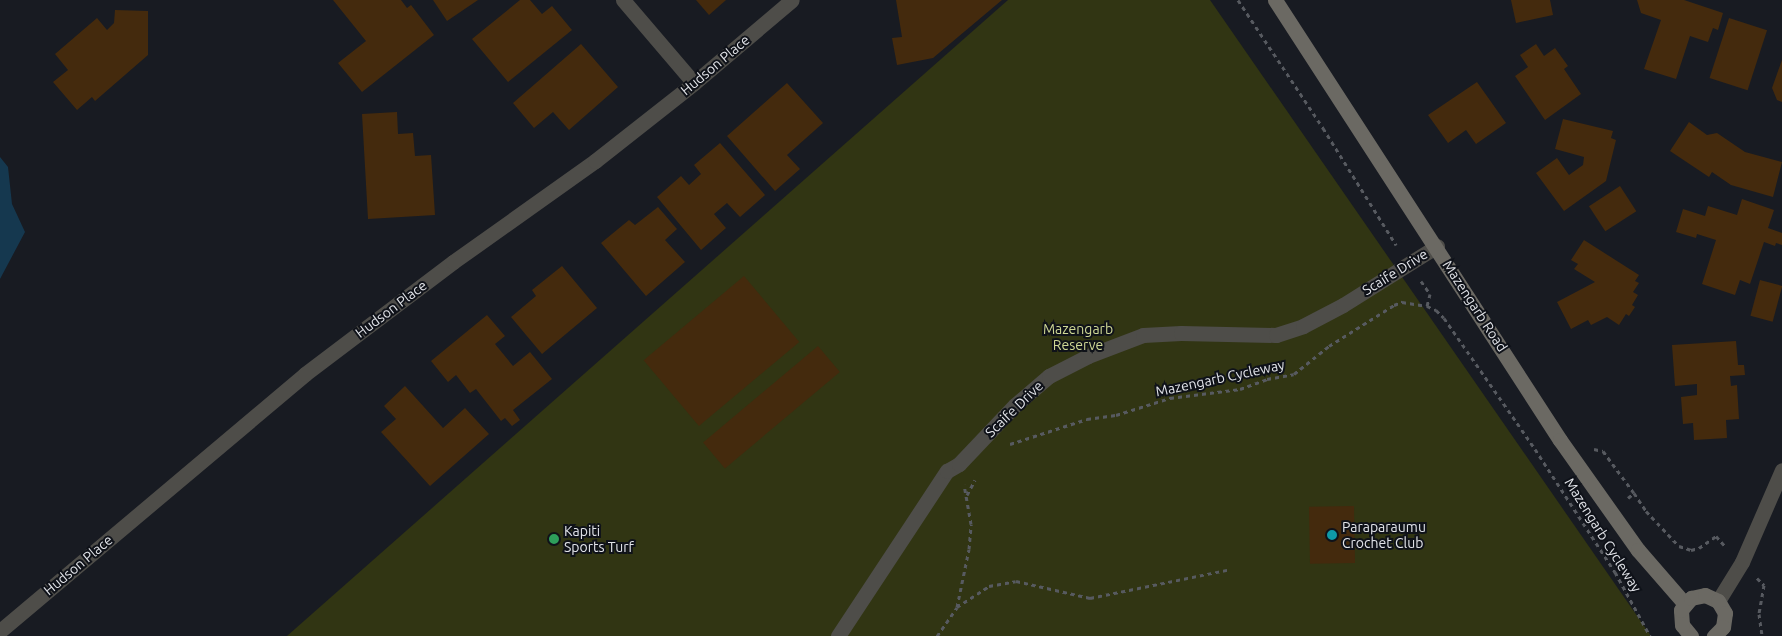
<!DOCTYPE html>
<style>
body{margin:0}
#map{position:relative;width:1782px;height:636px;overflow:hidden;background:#181b22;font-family:Ubuntu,sans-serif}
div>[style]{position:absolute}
.green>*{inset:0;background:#313513}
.water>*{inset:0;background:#15384f}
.building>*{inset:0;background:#442a0d;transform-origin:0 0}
.path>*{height:3px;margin-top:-1.5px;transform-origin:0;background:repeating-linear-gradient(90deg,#575a60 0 4px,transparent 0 8px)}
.minor>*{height:15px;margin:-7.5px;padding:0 7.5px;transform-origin:7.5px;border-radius:7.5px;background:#4e4d49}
.tertiary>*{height:15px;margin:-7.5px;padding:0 7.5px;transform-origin:7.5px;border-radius:7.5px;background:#4e4d49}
.secondary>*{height:15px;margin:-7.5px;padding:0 7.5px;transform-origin:7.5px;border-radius:7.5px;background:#6b6963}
.dots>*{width:14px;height:14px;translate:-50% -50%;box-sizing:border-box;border:2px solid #0f1219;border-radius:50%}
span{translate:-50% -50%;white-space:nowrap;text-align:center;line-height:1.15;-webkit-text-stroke:4px #0f1219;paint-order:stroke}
.street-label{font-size:14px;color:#e2e4e9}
.park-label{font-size:14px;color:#cfd895}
.poi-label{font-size:14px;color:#e2e4e9}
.left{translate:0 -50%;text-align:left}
</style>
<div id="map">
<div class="green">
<div style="clip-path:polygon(1008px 0,1210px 0,1651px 636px,287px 636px)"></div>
</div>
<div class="water">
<div style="clip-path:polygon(0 157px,8px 167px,12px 204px,25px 232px,0 279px)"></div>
</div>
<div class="building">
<div style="clip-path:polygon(333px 0,401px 0,407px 8px,411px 5px,434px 35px,362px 92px,338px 63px,366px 41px)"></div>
<div style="clip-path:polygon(433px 0,478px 0,447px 21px)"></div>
<div style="clip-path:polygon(520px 0,530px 0,542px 14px,552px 6px,572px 30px,508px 82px,472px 39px)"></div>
<div style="clip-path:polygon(696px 0,726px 0,709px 15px)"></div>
<div style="clip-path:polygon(896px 0,1002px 0,933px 58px,897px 65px,892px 38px,902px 37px)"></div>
<div style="clip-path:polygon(1511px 0,1550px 0,1553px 15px,1516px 23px)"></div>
<div style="clip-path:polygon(1637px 0,1684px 0,1723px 13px,1718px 30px,1713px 28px,1708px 42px,1690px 36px,1676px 79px,1644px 69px,1661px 20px,1641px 13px)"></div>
<div style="clip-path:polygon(115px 10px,148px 11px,148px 55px,95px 101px,92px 97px,77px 110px,53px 82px,68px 70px,55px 54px,97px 18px,107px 30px,114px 23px)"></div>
<div style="left:1729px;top:18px;width:40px;height:63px;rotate:18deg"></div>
<div style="clip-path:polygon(581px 44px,618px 87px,569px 130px,553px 112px,534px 128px,513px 103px)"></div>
<div style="clip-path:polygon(1536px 44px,1544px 56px,1555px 48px,1568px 66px,1564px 69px,1581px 94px,1545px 120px,1515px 76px,1528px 67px,1520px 55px)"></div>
<div style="clip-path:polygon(1782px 60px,1782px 102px,1777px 100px,1772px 88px)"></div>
<div style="clip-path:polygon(1477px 82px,1506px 123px,1476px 144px,1466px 130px,1448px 143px,1428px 115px)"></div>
<div style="clip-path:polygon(787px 83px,823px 123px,787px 155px,800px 169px,775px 191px,727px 136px)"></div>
<div style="clip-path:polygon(397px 112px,398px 134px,413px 133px,415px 156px,431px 155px,435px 215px,368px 219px,362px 114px)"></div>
<div style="clip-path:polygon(1563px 119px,1613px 131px,1611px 138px,1616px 140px,1606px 181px,1564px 211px,1536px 173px,1557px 158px,1569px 175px,1583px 165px,1584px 157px,1555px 149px)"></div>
<div style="clip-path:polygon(1689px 122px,1707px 135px,1717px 133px,1745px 152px,1782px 162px,1773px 197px,1731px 185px,1712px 172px,1709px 177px,1670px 151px)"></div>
<div style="clip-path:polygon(720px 143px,765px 195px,740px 217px,727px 203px,714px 214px,726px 228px,701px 250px,657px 197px,681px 176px,689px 185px,701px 174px,694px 165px)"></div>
<div style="left:1620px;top:186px;width:30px;height:37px;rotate:57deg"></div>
<div style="clip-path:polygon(1742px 199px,1774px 210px,1768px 228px,1782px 233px,1782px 245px,1776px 243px,1775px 246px,1764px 242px,1750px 284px,1740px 280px,1735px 295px,1702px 284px,1716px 240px,1697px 234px,1696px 238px,1676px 232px,1683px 209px,1705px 216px,1708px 206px,1737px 215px)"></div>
<div style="clip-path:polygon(658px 207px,677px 229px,665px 240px,685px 262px,646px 296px,601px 243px,629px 220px,635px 225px)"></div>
<div style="clip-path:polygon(1584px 240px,1639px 275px,1635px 281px,1639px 283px,1633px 292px,1638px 295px,1632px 305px,1635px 307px,1629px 316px,1626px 314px,1619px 325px,1607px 317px,1591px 325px,1588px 320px,1571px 329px,1557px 302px,1595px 282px,1574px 269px,1578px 264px,1571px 260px)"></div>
<div style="clip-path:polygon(562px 266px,597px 308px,542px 354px,511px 317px,536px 296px,532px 290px)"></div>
<div style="left:744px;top:276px;width:86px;height:131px;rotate:50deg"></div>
<div style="left:1760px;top:280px;width:23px;height:37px;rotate:15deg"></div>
<div style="clip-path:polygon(487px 315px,505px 336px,495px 344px,513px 366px,530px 352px,552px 379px,513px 410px,520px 420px,512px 426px,505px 418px,501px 421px,476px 389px,470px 393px,456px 375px,448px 382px,431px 361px)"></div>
<div style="clip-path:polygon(1736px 341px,1738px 365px,1744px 365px,1745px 375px,1730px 376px,1731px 386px,1737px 385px,1739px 419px,1726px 420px,1727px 438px,1694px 440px,1693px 423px,1683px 424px,1681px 397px,1697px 395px,1697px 384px,1675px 386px,1672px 345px)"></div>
<div style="left:818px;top:346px;width:34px;height:150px;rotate:50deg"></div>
<div style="clip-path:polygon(405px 386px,443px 428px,465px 408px,489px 434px,430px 486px,381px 432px,396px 419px,384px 406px)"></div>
<div style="left:1354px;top:506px;width:57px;height:45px;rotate:89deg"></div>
</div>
<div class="path">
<div style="left:1238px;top:0;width:154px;rotate:56.4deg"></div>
<div style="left:1323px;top:128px;width:138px;rotate:58deg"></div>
<div style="left:1421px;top:281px;width:16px;rotate:55deg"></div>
<div style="left:1430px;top:294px;width:12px;rotate:104deg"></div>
<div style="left:1010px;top:444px;width:81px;rotate:-18deg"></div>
<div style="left:1087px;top:419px;width:29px;rotate:-8deg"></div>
<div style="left:1116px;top:415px;width:57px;rotate:-17.5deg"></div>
<div style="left:1170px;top:398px;width:71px;rotate:-7.3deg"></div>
<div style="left:1240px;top:389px;width:29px;rotate:-20deg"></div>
<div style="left:1267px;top:379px;width:27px;rotate:-10deg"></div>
<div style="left:1294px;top:374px;width:45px;rotate:-38.7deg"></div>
<div style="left:1329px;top:346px;width:77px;rotate:-32.2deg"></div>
<div style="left:1394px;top:305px;width:9px;rotate:-21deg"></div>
<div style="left:1402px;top:302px;width:25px;rotate:9deg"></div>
<div style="left:1427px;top:306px;width:10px;rotate:24deg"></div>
<div style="left:1436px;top:310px;width:11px;rotate:45deg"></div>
<div style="left:1444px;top:318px;width:160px;rotate:55.2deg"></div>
<div style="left:1535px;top:449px;width:147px;rotate:57deg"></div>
<div style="left:1615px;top:572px;width:73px;rotate:61.3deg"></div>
<div style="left:1594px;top:449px;width:9px;rotate:13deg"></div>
<div style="left:1603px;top:451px;width:52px;rotate:53.6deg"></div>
<div style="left:967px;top:495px;width:17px;rotate:-62deg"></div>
<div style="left:1628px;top:498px;width:8px;rotate:-40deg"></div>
<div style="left:1634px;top:493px;width:22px;rotate:56deg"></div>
<div style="left:1646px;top:511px;width:48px;rotate:46.7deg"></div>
<div style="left:1679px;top:546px;width:13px;rotate:18deg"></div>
<div style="left:1691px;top:550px;width:8px;rotate:-14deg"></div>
<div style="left:1699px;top:548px;width:21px;rotate:-35deg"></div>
<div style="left:1716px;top:536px;width:15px;rotate:48deg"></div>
<div style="left:1757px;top:578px;width:10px;rotate:45deg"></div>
<div style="left:1764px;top:585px;width:29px;rotate:100deg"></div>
<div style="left:1759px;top:614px;width:22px;rotate:82deg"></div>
<div style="left:957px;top:607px;width:38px;rotate:-33deg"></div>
<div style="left:989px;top:586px;width:27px;rotate:-10deg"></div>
<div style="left:1016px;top:581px;width:76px;rotate:12.9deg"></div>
<div style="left:1090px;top:598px;width:140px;rotate:-11.6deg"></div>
<div style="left:937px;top:636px;width:35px;rotate:-55deg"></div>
<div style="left:957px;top:607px;width:59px;rotate:-78.3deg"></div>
<div style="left:969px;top:549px;width:25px;rotate:-85deg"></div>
<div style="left:971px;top:524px;width:40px;rotate:-100deg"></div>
</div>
<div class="minor">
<div style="left:623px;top:0;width:109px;rotate:49.5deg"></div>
<div style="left:0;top:631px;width:399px;rotate:-40.1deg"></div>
<div style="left:305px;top:374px;width:186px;rotate:-37.1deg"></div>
<div style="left:453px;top:262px;width:174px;rotate:-35.4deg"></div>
<div style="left:595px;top:161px;width:126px;rotate:-38.2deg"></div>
<div style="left:694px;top:83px;width:128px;rotate:-40.3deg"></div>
<div style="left:838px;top:636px;width:198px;rotate:-56.6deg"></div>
<div style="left:947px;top:471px;width:14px;rotate:-30deg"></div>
<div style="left:959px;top:464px;width:81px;rotate:-46.5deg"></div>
<div style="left:1015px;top:405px;width:45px;rotate:-40.5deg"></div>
<div style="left:1049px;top:376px;width:44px;rotate:-27.1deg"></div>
<div style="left:1088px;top:356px;width:59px;rotate:-20.9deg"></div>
<div style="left:1143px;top:335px;width:38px;rotate:-3deg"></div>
<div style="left:1181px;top:333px;width:95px;rotate:1.2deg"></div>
<div style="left:1276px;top:335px;width:28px;rotate:-18deg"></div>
<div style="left:1303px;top:326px;width:45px;rotate:-27.7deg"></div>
<div style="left:1343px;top:305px;width:111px;rotate:-32.1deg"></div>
</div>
<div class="tertiary">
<div style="left:1718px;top:601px;width:46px;rotate:-58.4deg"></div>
<div style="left:1742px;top:562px;width:100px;rotate:-66.5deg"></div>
</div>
<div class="secondary">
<div style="left:1275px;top:0;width:524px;rotate:57.07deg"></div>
<div style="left:1560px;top:440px;width:135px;rotate:54.7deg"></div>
<div style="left:1638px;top:550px;width:72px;rotate:49deg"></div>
<div style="left:1691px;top:636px;width:14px;rotate:-129deg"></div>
<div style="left:1682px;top:625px;width:15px;rotate:-94deg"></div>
<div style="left:1681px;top:610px;width:16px;rotate:-50deg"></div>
<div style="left:1691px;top:598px;width:14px;rotate:-12deg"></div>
<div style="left:1705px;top:595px;width:14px;rotate:25deg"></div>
<div style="left:1718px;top:601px;width:14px;rotate:60deg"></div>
<div style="left:1725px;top:613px;width:14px;rotate:98deg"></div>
<div style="left:1723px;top:627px;width:13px;rotate:135deg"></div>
</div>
<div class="dots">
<div style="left:1332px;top:535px;background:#0f9aa8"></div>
<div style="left:554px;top:539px;background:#2e9e5b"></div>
</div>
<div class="street-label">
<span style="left:715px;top:65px;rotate:-40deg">Hudson Place</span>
<span style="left:1395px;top:272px;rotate:-32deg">Scaife Drive</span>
<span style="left:1475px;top:306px;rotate:57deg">Mazengarb Road</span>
<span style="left:391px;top:309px;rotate:-37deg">Hudson Place</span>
<span style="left:1220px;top:378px;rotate:-12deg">Mazengarb Cycleway</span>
<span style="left:1014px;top:409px;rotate:-44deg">Scaife Drive</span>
<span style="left:1603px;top:535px;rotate:58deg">Mazengarb Cycleway</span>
<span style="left:78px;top:565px;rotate:-40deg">Hudson Place</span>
</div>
<div class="park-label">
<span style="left:1078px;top:337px">Mazengarb<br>Reserve</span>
</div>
<div class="poi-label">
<span class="left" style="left:1342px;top:535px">Paraparaumu<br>Crochet Club</span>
<span class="left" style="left:564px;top:539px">Kapiti<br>Sports Turf</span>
</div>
</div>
